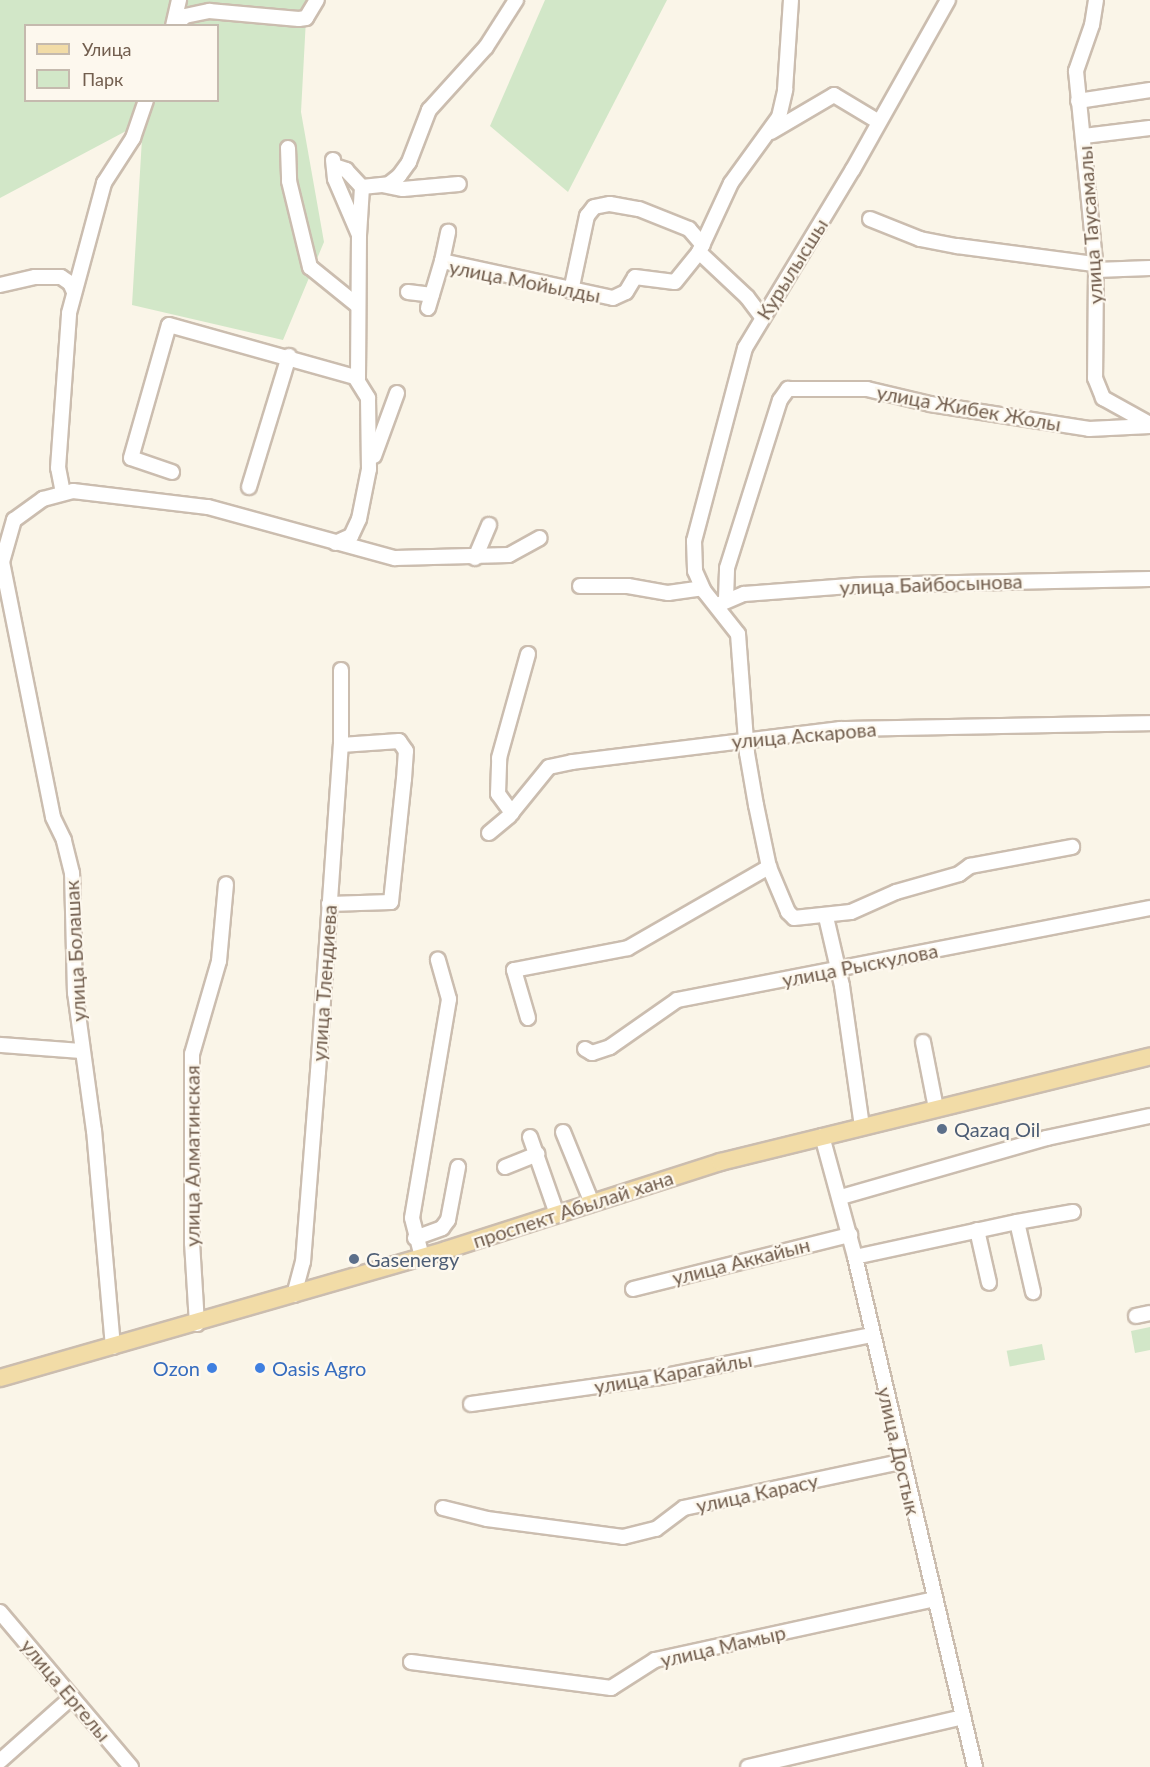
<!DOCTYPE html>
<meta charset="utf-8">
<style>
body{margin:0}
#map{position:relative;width:1150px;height:1767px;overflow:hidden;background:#faf5e8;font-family:Lato,sans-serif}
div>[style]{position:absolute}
.green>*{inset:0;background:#d2e7c8;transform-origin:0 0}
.roads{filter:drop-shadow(2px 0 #cbbdaf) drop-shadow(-2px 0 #cbbdaf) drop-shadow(0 2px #cbbdaf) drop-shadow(0 -2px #cbbdaf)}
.minor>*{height:14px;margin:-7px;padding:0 7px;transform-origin:7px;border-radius:7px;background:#fff}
.major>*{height:16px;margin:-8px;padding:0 8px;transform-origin:8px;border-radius:8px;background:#f2dca7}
.dots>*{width:16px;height:16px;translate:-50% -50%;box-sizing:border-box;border:3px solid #fdf8ee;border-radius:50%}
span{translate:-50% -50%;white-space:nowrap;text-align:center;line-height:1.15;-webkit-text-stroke:4.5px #fdf8ee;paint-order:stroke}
.street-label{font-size:20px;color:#725e4e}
.service-label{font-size:20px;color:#4e5e75}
.left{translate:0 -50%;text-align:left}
.shop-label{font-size:20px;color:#366cbe}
.right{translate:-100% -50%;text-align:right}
.legend{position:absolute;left:24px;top:24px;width:195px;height:78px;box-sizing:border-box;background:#fdf8ee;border:2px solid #c5baae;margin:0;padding:8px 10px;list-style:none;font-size:18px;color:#725e4e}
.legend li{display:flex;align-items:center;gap:12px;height:30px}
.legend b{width:30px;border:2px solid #c5baae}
</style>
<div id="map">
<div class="green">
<div style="clip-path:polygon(evenodd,0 0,307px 0,301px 112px,324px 242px,283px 340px,132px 305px,143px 122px,0 198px,0 0,26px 26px,218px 26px,218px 100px,26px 100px,26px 26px)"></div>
<div style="clip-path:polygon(545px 0,667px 0,568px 192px,490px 126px)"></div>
<div style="clip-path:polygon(1150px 1327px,1150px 1350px,1135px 1353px,1131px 1331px)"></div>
<div style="left:1042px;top:1344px;width:16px;height:36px;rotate:79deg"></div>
</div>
<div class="roads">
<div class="minor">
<div style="left:948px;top:0;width:194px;rotate:119.3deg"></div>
<div style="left:853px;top:169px;width:209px;rotate:121.1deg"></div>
<div style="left:745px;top:348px;width:200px;rotate:104.8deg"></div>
<div style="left:694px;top:541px;width:30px;rotate:88deg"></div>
<div style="left:695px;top:571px;width:22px;rotate:66deg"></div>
<div style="left:704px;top:591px;width:55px;rotate:51.7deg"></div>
<div style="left:738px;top:634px;width:119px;rotate:85.7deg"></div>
<div style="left:747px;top:753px;width:53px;rotate:80.2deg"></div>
<div style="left:756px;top:805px;width:63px;rotate:78.2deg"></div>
<div style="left:769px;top:867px;width:49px;rotate:67.1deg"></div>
<div style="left:788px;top:912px;width:8px;rotate:45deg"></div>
<div style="left:794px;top:918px;width:57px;rotate:-6deg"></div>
<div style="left:851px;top:912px;width:49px;rotate:-24deg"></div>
<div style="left:896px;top:892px;width:66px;rotate:-15.9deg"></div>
<div style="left:959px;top:874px;width:14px;rotate:-36deg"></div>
<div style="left:970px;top:866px;width:104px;rotate:-10.6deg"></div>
<div style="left:1096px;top:0;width:25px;rotate:99deg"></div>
<div style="left:1092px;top:25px;width:49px;rotate:109.2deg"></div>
<div style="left:1076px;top:71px;width:200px;rotate:84.3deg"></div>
<div style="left:1096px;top:270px;width:108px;rotate:90.5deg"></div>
<div style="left:1095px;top:378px;width:22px;rotate:68deg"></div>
<div style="left:1103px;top:398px;width:54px;rotate:29deg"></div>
<div style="left:173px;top:26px;width:27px;rotate:-77deg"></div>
<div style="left:175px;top:26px;width:14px;rotate:-45deg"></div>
<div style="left:185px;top:16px;width:25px;rotate:-12deg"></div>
<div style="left:209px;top:11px;width:90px;rotate:5.1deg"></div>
<div style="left:299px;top:19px;width:7px;rotate:-8deg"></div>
<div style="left:306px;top:18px;width:21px;rotate:-59deg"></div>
<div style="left:1078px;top:101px;width:73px;rotate:-8.7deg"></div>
<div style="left:771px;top:132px;width:73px;rotate:-30.4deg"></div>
<div style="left:834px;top:95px;width:52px;rotate:31deg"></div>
<div style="left:1084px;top:136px;width:66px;rotate:-6.9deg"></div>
<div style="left:288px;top:148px;width:33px;rotate:88deg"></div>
<div style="left:289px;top:181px;width:89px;rotate:76.3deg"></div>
<div style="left:310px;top:267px;width:60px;rotate:39deg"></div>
<div style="left:333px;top:160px;width:19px;rotate:84deg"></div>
<div style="left:335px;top:179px;width:61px;rotate:66.8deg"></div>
<div style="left:359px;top:235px;width:144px;rotate:90.4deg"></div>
<div style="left:334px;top:166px;width:13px;rotate:18deg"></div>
<div style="left:346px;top:170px;width:23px;rotate:47deg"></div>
<div style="left:382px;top:185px;width:21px;rotate:11deg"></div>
<div style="left:403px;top:189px;width:56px;rotate:-5.1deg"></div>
<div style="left:870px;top:219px;width:54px;rotate:21.8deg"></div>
<div style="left:920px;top:239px;width:38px;rotate:11deg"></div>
<div style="left:957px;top:246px;width:138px;rotate:7.5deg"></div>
<div style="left:359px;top:235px;width:48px;rotate:-86.4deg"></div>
<div style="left:362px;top:187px;width:27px;rotate:-6deg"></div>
<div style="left:389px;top:184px;width:13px;rotate:-39deg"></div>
<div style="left:399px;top:176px;width:17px;rotate:-54deg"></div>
<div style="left:409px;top:162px;width:56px;rotate:-69deg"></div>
<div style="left:429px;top:110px;width:85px;rotate:-47.9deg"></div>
<div style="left:486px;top:47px;width:56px;rotate:-57.4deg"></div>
<div style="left:699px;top:252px;width:66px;rotate:43.2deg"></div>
<div style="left:747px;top:297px;width:25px;rotate:53deg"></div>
<div style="left:442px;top:261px;width:30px;rotate:-78deg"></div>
<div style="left:1096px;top:270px;width:54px;rotate:-2.1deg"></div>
<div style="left:0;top:285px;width:36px;rotate:-13deg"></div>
<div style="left:35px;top:277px;width:26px"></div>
<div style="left:61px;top:277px;width:11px;rotate:34deg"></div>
<div style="left:70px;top:283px;width:10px;rotate:66deg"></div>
<div style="left:571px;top:291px;width:77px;rotate:-78deg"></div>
<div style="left:587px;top:216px;width:11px;rotate:-52deg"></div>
<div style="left:594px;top:207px;width:16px;rotate:-11deg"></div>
<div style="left:610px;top:204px;width:29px;rotate:10deg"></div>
<div style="left:639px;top:209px;width:54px;rotate:21.8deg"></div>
<div style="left:689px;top:229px;width:21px;rotate:49deg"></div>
<div style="left:408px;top:292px;width:24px;rotate:7deg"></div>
<div style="left:428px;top:308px;width:49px;rotate:-73.4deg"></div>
<div style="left:442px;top:261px;width:175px;rotate:12.2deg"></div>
<div style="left:613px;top:298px;width:14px;rotate:-25deg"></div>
<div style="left:626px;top:292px;width:17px;rotate:-59deg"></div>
<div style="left:635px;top:277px;width:40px;rotate:7.1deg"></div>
<div style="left:675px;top:282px;width:38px;rotate:-51deg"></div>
<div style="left:699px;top:252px;width:76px;rotate:-65.1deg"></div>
<div style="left:731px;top:183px;width:82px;rotate:-54deg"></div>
<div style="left:779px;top:117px;width:28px;rotate:-77deg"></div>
<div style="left:785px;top:90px;width:90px;rotate:-86.2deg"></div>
<div style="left:374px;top:456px;width:67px;rotate:-69.9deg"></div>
<div style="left:172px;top:472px;width:43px;rotate:-161.1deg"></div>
<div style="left:131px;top:458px;width:138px;rotate:-74.1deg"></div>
<div style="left:169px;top:325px;width:193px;rotate:15.6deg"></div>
<div style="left:355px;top:377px;width:25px;rotate:58deg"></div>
<div style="left:368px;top:398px;width:71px;rotate:89.2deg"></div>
<div style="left:369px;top:469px;width:51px;rotate:101.3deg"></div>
<div style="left:359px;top:519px;width:19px;rotate:115deg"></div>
<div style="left:351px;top:536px;width:17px;rotate:156deg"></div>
<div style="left:249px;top:487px;width:137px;rotate:-73deg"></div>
<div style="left:63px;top:493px;width:25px;rotate:-101deg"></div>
<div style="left:58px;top:468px;width:155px;rotate:-85.9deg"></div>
<div style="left:69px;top:313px;width:135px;rotate:-74.9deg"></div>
<div style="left:104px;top:183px;width:54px;rotate:-57.2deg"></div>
<div style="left:133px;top:138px;width:40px;rotate:-71.1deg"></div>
<div style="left:475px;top:558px;width:36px;rotate:-67deg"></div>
<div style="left:580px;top:586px;width:48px"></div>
<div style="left:628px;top:586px;width:41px;rotate:9.9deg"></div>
<div style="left:668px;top:593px;width:34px;rotate:-8deg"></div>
<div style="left:726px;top:599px;width:31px;rotate:-88deg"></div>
<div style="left:727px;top:568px;width:176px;rotate:-72.5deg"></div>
<div style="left:780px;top:400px;width:14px;rotate:-54deg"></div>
<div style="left:788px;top:389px;width:79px"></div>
<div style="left:867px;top:389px;width:65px;rotate:13.4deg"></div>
<div style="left:930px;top:404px;width:161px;rotate:8.9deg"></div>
<div style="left:1089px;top:429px;width:61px;rotate:-2.8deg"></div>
<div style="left:720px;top:604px;width:26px;rotate:-23deg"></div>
<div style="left:744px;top:594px;width:119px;rotate:-4.3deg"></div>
<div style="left:863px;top:585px;width:287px;rotate:-1.2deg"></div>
<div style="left:512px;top:813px;width:24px;rotate:-126deg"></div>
<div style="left:498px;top:794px;width:36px;rotate:-88deg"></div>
<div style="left:499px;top:758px;width:108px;rotate:-74.4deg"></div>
<div style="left:489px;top:833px;width:26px;rotate:-40deg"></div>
<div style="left:509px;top:816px;width:63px;rotate:-50.8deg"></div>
<div style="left:549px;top:767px;width:24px;rotate:-12deg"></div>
<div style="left:572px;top:762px;width:270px;rotate:-7deg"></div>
<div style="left:840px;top:729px;width:310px;rotate:-1.1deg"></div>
<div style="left:329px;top:904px;width:62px;rotate:-1.8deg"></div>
<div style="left:391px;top:902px;width:124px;rotate:-84deg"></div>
<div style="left:404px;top:779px;width:28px;rotate:-86deg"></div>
<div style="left:406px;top:751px;width:12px;rotate:-125deg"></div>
<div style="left:399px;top:741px;width:58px;rotate:176.1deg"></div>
<div style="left:826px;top:917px;width:71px;rotate:76.9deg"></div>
<div style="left:842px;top:986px;width:141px;rotate:81.9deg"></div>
<div style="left:528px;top:1018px;width:50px;rotate:-106.3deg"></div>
<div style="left:514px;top:970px;width:116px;rotate:-10.9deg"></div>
<div style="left:628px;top:948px;width:163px;rotate:-29.9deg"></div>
<div style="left:923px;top:1042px;width:67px;rotate:78.9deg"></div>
<div style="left:0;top:1045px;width:81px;rotate:4.2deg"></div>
<div style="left:585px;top:1049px;width:8px;rotate:30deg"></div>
<div style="left:592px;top:1053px;width:19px;rotate:-18deg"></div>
<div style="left:610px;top:1047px;width:82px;rotate:-35deg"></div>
<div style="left:677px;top:1000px;width:482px;rotate:-11deg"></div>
<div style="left:563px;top:1132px;width:77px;rotate:67.8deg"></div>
<div style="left:822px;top:1136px;width:125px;rotate:74.7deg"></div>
<div style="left:855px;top:1257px;width:524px;rotate:76.76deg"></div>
<div style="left:530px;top:1137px;width:82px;rotate:70.7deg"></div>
<div style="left:505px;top:1167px;width:35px;rotate:-22deg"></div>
<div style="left:841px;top:1197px;width:214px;rotate:-16deg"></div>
<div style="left:1047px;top:1138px;width:105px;rotate:-12.1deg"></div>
<div style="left:1017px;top:1222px;width:57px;rotate:-10.1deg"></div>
<div style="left:977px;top:1230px;width:54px;rotate:77.2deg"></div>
<div style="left:415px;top:1238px;width:29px;rotate:-20deg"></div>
<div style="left:442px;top:1228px;width:10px;rotate:-53deg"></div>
<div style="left:448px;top:1220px;width:54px;rotate:-79.3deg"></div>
<div style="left:422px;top:1257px;width:40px;rotate:-104.4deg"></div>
<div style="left:412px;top:1218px;width:222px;rotate:-80.4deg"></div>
<div style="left:449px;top:999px;width:41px;rotate:-105.8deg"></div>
<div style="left:855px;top:1257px;width:166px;rotate:-12.2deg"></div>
<div style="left:1017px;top:1222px;width:72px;rotate:77.1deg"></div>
<div style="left:633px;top:1289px;width:224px;rotate:-14deg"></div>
<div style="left:294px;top:1295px;width:34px;rotate:-75deg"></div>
<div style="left:303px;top:1262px;width:191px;rotate:-85.5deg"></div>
<div style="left:318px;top:1072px;width:328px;rotate:-86deg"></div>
<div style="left:341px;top:745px;width:75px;rotate:-90deg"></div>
<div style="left:1136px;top:1316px;width:14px;rotate:-12deg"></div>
<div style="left:197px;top:1324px;width:81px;rotate:-93.5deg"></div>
<div style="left:192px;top:1243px;width:189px;rotate:-90deg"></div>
<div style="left:192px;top:1054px;width:97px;rotate:-73.8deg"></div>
<div style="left:219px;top:961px;width:77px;rotate:-84.8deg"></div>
<div style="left:113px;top:1347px;width:217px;rotate:-95deg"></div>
<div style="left:94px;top:1131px;width:139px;rotate:-97.8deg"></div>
<div style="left:75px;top:993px;width:120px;rotate:-91.4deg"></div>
<div style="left:72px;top:873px;width:34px;rotate:-104deg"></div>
<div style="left:64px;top:840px;width:25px;rotate:-116deg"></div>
<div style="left:53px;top:817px;width:260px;rotate:-101.3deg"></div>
<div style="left:2px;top:562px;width:44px;rotate:-74.1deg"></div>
<div style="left:14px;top:520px;width:36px;rotate:-36deg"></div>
<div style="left:43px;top:499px;width:31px;rotate:-15deg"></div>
<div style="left:73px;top:491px;width:136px;rotate:6.8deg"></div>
<div style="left:208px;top:507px;width:194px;rotate:15.3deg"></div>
<div style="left:395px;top:558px;width:114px;rotate:-1.5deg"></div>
<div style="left:509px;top:555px;width:35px;rotate:-29deg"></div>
<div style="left:471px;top:1404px;width:191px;rotate:-8.1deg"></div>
<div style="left:660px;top:1377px;width:217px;rotate:-11.2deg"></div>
<div style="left:443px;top:1508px;width:45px;rotate:14deg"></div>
<div style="left:487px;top:1519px;width:137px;rotate:7.5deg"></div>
<div style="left:623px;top:1537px;width:34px;rotate:-14deg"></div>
<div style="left:656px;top:1529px;width:35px;rotate:-37deg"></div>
<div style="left:684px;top:1508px;width:222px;rotate:-12deg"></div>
<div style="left:0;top:1612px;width:203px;rotate:49.8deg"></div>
<div style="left:411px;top:1662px;width:202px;rotate:7.4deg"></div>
<div style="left:611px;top:1688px;width:52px;rotate:-32.5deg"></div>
<div style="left:655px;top:1660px;width:286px;rotate:-12.3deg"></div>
<div style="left:0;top:1761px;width:96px;rotate:-41.6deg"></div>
<div style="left:748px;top:1767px;width:221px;rotate:-13.1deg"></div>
</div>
<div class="major">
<div style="left:0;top:1378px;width:464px;rotate:-16deg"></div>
<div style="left:446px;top:1250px;width:288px;rotate:-17.8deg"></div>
<div style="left:720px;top:1162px;width:443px;rotate:-13.8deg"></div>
</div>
</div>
<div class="dots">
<div style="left:942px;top:1129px;background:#5c6f8a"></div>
<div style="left:354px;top:1259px;background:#5c6f8a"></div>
<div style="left:212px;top:1368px;background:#3f7fe0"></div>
<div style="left:260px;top:1368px;background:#3f7fe0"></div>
</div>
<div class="street-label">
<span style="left:1090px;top:225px;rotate:-94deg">улица Таусамалы</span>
<span style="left:792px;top:269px;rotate:-58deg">Курылысшы</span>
<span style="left:525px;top:281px;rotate:11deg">улица Мойылды</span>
<span style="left:969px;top:408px;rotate:10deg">улица Жибек Жолы</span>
<span style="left:931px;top:584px;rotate:-2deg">улица Байбосынова</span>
<span style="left:804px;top:735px;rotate:-5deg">улица Аскарова</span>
<span style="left:75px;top:951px;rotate:-93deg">улица Болашак</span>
<span style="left:860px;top:965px;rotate:-11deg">улица Рыскулова</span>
<span style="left:324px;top:983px;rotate:-86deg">улица Тлендиева</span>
<span style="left:192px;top:1156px;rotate:-90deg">улица Алматинская</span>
<span style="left:573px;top:1209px;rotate:-18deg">проспект Абылай хана</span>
<span style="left:741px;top:1261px;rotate:-14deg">улица Аккайын</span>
<span style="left:673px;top:1373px;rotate:-10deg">улица Карагайлы</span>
<span style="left:899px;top:1451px;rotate:77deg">улица Достык</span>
<span style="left:757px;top:1493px;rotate:-12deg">улица Карасу</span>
<span style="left:723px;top:1646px;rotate:-13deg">улица Мамыр</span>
<span style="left:66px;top:1690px;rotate:50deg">улица Ергелы</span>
</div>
<div class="service-label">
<span class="left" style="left:954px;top:1129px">Qazaq Oil</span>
<span class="left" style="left:366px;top:1259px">Gasenergy</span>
</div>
<div class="shop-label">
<span class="right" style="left:200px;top:1368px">Ozon</span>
<span class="left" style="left:272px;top:1368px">Oasis Agro</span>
</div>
<ul class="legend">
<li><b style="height:8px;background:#f2dca7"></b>Улица</li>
<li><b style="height:16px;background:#d2e7c8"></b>Парк</li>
</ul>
</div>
